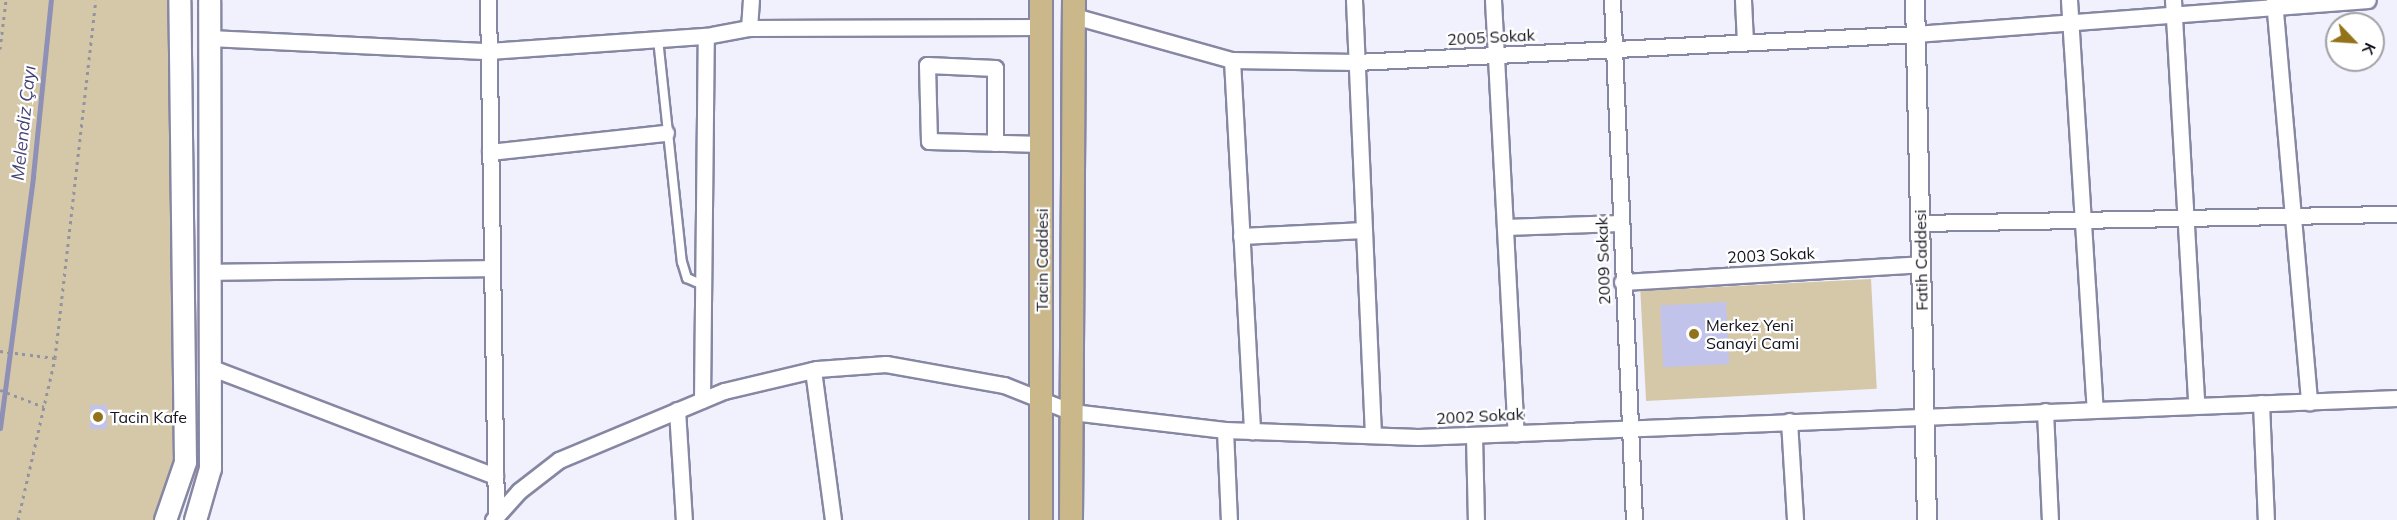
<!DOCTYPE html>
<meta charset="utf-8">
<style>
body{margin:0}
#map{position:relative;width:2397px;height:520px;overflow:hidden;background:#f1f1fe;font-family:Mulish,sans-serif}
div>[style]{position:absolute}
.green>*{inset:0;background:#d5c8a9;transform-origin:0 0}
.stream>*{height:5px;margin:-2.5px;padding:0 2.5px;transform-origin:2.5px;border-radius:2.5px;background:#8f90b6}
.building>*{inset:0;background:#c1c3eb;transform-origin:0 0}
.path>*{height:3px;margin-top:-1.5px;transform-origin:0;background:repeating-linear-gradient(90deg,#9494a0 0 3px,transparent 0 7.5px)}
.roads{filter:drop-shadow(2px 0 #8687a3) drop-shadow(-2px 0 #8687a3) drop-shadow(0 2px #8687a3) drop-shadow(0 -2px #8687a3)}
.service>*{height:8px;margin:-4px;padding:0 4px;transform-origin:4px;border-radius:4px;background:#fff}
.minor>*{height:15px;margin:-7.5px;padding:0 7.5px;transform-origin:7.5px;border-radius:7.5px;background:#fff}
.tertiary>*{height:18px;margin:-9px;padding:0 9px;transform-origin:9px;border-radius:9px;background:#fff}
.secondary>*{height:21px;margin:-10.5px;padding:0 10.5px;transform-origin:10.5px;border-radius:10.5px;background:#fff}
.primary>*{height:22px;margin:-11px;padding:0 11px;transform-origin:11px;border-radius:11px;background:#cab88a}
.dots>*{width:16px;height:16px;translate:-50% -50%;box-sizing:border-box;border:3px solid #fff;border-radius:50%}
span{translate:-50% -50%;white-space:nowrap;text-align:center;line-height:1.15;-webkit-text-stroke:4.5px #fff;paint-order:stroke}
.street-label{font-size:16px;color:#13131e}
.poi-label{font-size:16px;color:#13131e}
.left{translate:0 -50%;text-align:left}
.water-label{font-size:18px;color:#444377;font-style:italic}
.north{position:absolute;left:2325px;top:12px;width:60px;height:60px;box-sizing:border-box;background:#fff;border:2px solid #a1a1a5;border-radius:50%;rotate:115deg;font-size:16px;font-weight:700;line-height:24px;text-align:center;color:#13131e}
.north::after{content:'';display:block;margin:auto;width:21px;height:27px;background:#927319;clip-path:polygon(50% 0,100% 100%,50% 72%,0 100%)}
</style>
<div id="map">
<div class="green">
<div style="clip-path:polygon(0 0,169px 0,176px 392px,174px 482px,156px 520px,0 520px)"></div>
<div style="left:1871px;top:279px;width:110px;height:231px;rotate:87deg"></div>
</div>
<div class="stream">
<div style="left:0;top:428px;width:254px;rotate:-82.5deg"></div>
<div style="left:33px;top:176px;width:177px;rotate:-84.2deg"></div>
</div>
<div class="building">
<div style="left:1726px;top:302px;width:62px;height:66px;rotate:87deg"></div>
<div style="left:90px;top:405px;width:17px;height:24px"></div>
</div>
<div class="path">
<div style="left:0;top:49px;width:49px;rotate:-83deg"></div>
<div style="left:0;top:351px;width:55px;rotate:7.3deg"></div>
<div style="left:0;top:390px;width:47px;rotate:21.1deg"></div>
<div style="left:18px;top:520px;width:166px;rotate:-77.1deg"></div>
<div style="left:55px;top:358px;width:360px;rotate:-83.5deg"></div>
</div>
<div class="roads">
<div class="service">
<div style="left:658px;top:39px;width:224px;rotate:83.9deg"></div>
<div style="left:682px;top:262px;width:17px;rotate:73deg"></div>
<div style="left:687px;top:278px;width:17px;rotate:24deg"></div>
</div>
<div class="minor">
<div style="left:488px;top:0;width:517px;rotate:89.11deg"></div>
<div style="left:1354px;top:0;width:435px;rotate:87.5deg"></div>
<div style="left:1493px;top:0;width:434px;rotate:87deg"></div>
<div style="left:1612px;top:0;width:520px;rotate:87.58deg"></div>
<div style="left:1743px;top:0;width:42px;rotate:87.3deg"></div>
<div style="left:2069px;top:0;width:410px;rotate:86.4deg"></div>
<div style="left:2173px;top:0;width:406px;rotate:86.7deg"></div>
<div style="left:2274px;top:0;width:404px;rotate:85deg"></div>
<div style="left:1074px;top:16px;width:164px;rotate:15.6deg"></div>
<div style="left:1232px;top:60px;width:124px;rotate:0.9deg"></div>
<div style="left:1356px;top:62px;width:561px;rotate:-2.86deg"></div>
<div style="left:1916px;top:34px;width:453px;rotate:-4.3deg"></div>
<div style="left:749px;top:28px;width:28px;rotate:-86deg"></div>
<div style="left:209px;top:38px;width:280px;rotate:2.7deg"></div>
<div style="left:489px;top:51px;width:218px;rotate:-4deg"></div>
<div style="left:706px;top:36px;width:44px;rotate:-10.5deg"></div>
<div style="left:749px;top:28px;width:292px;rotate:-0.2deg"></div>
<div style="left:1232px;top:60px;width:372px;rotate:86.9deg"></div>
<div style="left:995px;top:143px;width:75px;rotate:-90deg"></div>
<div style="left:995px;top:68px;width:68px;rotate:-177.5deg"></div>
<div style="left:927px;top:65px;width:76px;rotate:88.5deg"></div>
<div style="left:929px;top:141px;width:113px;rotate:1.5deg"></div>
<div style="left:490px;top:152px;width:177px;rotate:-6.2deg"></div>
<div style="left:1920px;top:223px;width:477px;rotate:-1.1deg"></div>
<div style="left:1505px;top:227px;width:115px;rotate:-2deg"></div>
<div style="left:1241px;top:236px;width:123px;rotate:-2.8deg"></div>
<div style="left:207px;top:272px;width:285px;rotate:-0.8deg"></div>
<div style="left:1622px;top:282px;width:300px;rotate:-3.4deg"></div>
<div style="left:212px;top:368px;width:303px;rotate:20.9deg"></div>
<div style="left:813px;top:370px;width:151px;rotate:82.4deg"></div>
<div style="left:702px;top:400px;width:364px;rotate:-89.4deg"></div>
<div style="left:2261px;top:403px;width:117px;rotate:87.6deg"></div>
<div style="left:677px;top:410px;width:110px;rotate:86.4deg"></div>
<div style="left:2045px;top:411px;width:109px;rotate:87.4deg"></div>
<div style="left:1789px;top:421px;width:99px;rotate:86.5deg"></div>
<div style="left:1225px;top:430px;width:90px;rotate:87.5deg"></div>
<div style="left:1474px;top:435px;width:85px;rotate:88.7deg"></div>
<div style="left:493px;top:520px;width:39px;rotate:-48deg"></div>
<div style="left:519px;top:491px;width:51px;rotate:-37.8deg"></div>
<div style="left:559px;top:460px;width:179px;rotate:-22.7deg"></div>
<div style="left:724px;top:391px;width:96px;rotate:-13.3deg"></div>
<div style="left:817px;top:369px;width:69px;rotate:-4.1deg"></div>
<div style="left:886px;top:364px;width:120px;rotate:10.1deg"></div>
<div style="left:1004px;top:385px;width:73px;rotate:21.7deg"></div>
<div style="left:1072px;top:412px;width:154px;rotate:6.7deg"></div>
<div style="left:1225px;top:430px;width:193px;rotate:2.1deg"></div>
<div style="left:1418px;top:437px;width:980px;rotate:-2.28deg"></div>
</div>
<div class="tertiary">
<div style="left:1915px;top:0;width:520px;rotate:88.68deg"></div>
</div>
<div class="secondary">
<div style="left:165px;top:520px;width:61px;rotate:-71deg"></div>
<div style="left:185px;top:462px;width:462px;rotate:-90.7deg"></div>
<div style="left:195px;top:520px;width:54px;rotate:-73.9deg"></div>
<div style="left:210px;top:468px;width:468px;rotate:-90.1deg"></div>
</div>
<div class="primary">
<div style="left:1041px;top:0;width:520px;rotate:90deg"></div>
<div style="left:1071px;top:520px;width:520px;rotate:-89.67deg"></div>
</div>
</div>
<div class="dots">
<div style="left:1694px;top:334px;background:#927319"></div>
<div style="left:98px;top:417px;background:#927319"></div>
</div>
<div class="street-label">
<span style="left:1491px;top:37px;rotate:-3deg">2005 Sokak</span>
<span style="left:1771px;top:255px;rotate:-3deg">2003 Sokak</span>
<span style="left:1042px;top:260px;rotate:-90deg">Tacin Caddesi</span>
<span style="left:1921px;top:260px;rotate:-91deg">Fatih Caddesi</span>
<span style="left:1603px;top:261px;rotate:-92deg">2009 Sokak</span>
<span style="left:1480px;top:416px;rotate:-3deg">2002 Sokak</span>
</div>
<div class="poi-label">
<span class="left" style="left:1706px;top:334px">Merkez Yeni<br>Sanayi Cami</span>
<span class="left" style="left:110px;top:417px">Tacin Kafe</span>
</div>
<div class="water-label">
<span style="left:24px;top:123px;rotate:-84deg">Melendiz Çayı</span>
</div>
<div class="north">K</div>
</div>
